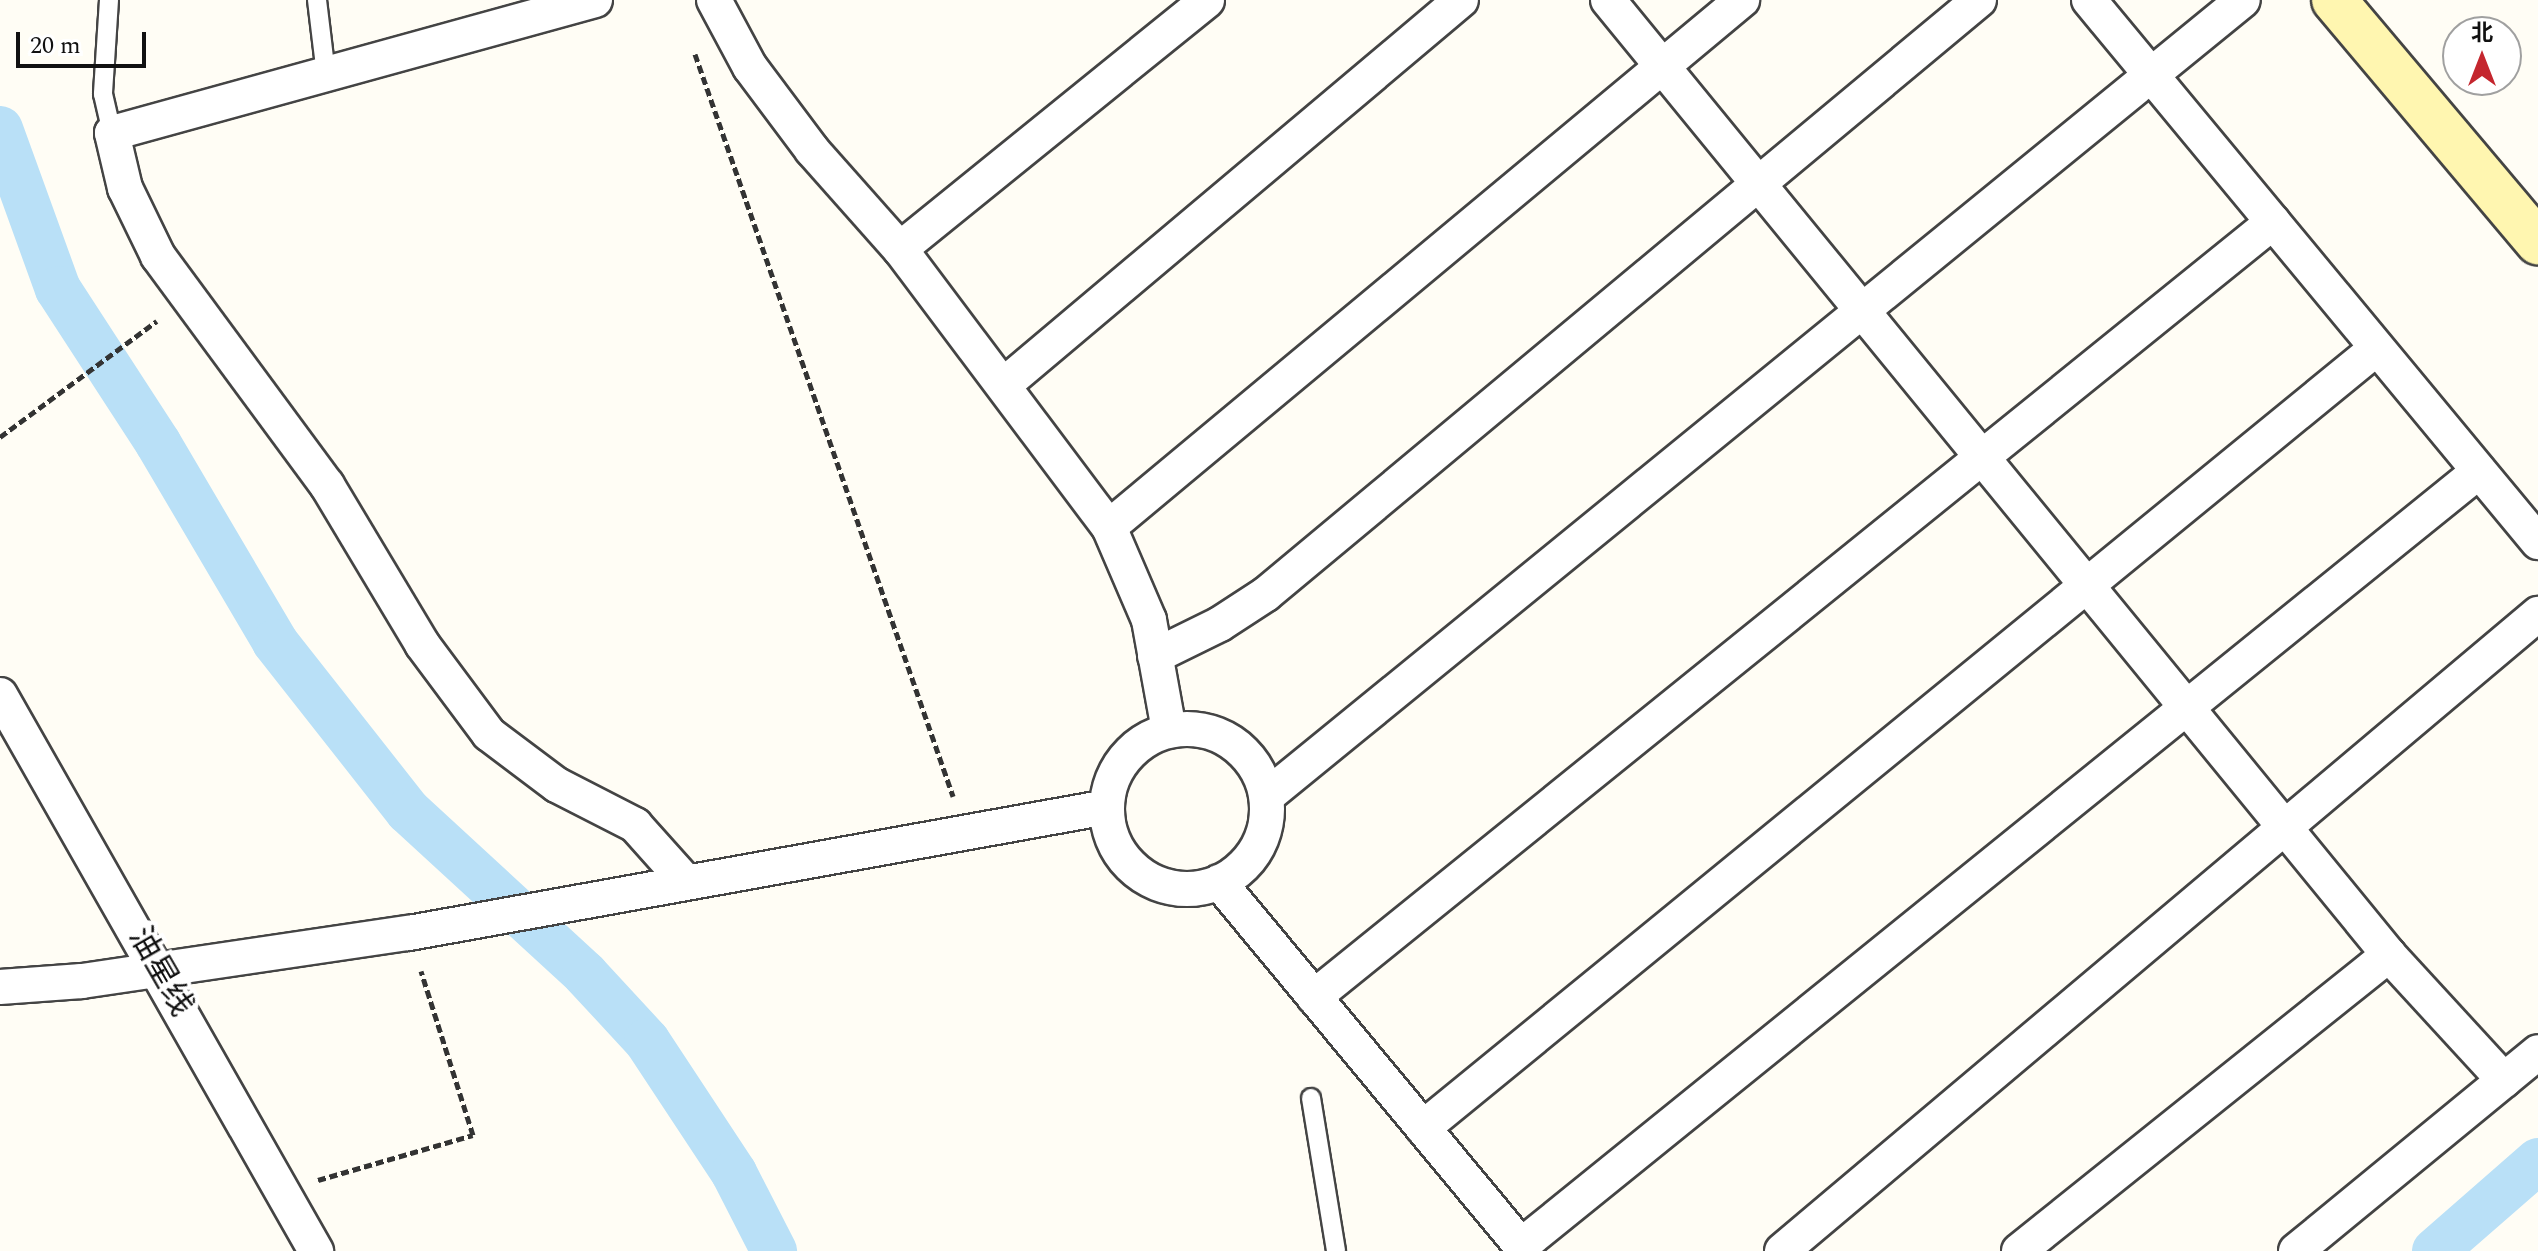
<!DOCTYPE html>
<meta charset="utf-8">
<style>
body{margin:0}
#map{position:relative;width:2538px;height:1251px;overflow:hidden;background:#fffdf5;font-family:Spectral,"Noto Sans SC",serif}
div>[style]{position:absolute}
.canal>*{height:46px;margin:-23px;padding:0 23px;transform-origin:23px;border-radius:23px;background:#b9e0f7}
.path>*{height:5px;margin-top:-2.5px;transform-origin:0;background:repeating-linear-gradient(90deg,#333 0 8px,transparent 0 12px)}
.roads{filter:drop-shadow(2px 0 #444) drop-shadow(-2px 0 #444) drop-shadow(0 2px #444) drop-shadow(0 -2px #444)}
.lane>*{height:18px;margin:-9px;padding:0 9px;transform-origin:9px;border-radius:9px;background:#fff}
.street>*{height:34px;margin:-17px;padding:0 17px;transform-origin:17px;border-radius:17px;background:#fff}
.street>.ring{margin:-17px;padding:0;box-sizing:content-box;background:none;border:34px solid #fff;border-radius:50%}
.secondary>*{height:44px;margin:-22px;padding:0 22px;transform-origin:22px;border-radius:22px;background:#fff6b0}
span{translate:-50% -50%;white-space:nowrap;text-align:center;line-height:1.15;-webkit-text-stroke:8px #fff;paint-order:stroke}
.street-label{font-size:32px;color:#111}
.north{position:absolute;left:2442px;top:16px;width:80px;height:80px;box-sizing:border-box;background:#fff;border:2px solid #a0a0a0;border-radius:50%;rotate:0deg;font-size:22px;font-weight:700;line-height:32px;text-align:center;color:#111}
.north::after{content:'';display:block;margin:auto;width:28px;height:36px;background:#c4262e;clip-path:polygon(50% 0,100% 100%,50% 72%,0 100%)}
.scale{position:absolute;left:16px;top:32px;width:130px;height:36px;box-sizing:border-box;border:4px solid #111;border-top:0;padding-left:10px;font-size:24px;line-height:28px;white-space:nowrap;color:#111;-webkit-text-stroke:6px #fff;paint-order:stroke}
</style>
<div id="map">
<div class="canal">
<div style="left:0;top:129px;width:170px;rotate:70.1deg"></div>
<div style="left:58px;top:289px;width:184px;rotate:57deg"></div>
<div style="left:158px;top:443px;width:231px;rotate:59.5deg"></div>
<div style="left:275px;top:642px;width:215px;rotate:51.8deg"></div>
<div style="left:408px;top:811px;width:241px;rotate:42.6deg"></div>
<div style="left:585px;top:974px;width:91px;rotate:47.2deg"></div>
<div style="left:647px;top:1041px;width:158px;rotate:56.6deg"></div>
<div style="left:734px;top:1173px;width:88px;rotate:62.9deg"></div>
<div style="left:2435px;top:1251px;width:137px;rotate:-41.1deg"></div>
</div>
<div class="path">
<div style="left:695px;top:54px;width:786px;rotate:70.83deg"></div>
<div style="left:0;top:437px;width:195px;rotate:-36.5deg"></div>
<div style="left:318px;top:1180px;width:161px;rotate:-16.2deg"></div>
<div style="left:473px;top:1135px;width:172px;rotate:-107.6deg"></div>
</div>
<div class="roads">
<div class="lane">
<div style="left:109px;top:0;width:94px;rotate:93.7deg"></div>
<div style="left:103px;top:94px;width:40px;rotate:77deg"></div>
<div style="left:317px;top:0;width:75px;rotate:83.1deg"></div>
<div style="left:1311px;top:1098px;width:155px;rotate:80.7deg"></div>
</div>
<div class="street">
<div style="left:595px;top:0;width:501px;rotate:164.6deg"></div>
<div style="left:112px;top:133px;width:57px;rotate:76.7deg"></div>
<div style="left:125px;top:188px;width:76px;rotate:64.1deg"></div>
<div style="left:158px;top:256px;width:285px;rotate:53.6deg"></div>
<div style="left:327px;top:485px;width:185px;rotate:59.1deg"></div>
<div style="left:422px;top:644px;width:112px;rotate:53.3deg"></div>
<div style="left:489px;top:734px;width:85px;rotate:36.9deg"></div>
<div style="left:557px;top:785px;width:88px;rotate:27.1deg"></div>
<div style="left:635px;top:825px;width:76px;rotate:48.2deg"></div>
<div style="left:714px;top:0;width:76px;rotate:61.8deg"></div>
<div style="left:750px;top:67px;width:104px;rotate:53.2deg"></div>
<div style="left:812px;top:150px;width:132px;rotate:48.4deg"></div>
<div style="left:900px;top:249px;width:348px;rotate:53.1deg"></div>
<div style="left:1109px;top:527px;width:101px;rotate:66.7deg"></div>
<div style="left:1149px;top:620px;width:112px;rotate:79.7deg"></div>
<div style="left:1608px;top:0;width:1234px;rotate:50.72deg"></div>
<div style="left:2389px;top:955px;width:170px;rotate:47.4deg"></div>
<div style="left:2089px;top:0;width:704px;rotate:50.36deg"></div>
<div style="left:900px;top:249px;width:395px;rotate:-39deg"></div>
<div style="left:1005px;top:384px;width:596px;rotate:-40.1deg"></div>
<div style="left:1109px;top:527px;width:824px;rotate:-39.78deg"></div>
<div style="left:1155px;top:656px;width:72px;rotate:-26.2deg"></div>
<div style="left:1220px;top:624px;width:55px;rotate:-33.1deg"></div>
<div style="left:1266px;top:594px;width:928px;rotate:-39.8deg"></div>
<div style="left:0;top:695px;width:640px;rotate:60.39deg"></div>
<div class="ring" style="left:1107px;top:729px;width:126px;height:126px"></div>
<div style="left:1267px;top:796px;width:1259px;rotate:-39.2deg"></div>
<div style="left:1219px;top:882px;width:479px;rotate:50.3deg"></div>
<div style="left:0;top:987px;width:82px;rotate:-4.2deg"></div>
<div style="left:82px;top:981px;width:331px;rotate:-8.4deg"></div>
<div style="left:409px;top:933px;width:709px;rotate:-10.23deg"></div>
<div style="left:1314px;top:997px;width:1233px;rotate:-38.94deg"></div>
<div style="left:1423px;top:1128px;width:1232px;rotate:-39.27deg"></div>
<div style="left:1521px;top:1246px;width:1232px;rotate:-38.97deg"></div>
<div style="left:1782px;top:1251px;width:989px;rotate:-40.12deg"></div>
<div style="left:2019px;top:1251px;width:474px;rotate:-38.7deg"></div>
<div style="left:2296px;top:1251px;width:313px;rotate:-39.4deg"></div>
</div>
<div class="secondary">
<div style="left:2334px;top:0;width:317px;rotate:49.9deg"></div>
</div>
</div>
<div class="street-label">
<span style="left:160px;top:972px;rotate:60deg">油星线</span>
</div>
<div class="north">北</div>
<div class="scale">20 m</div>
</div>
